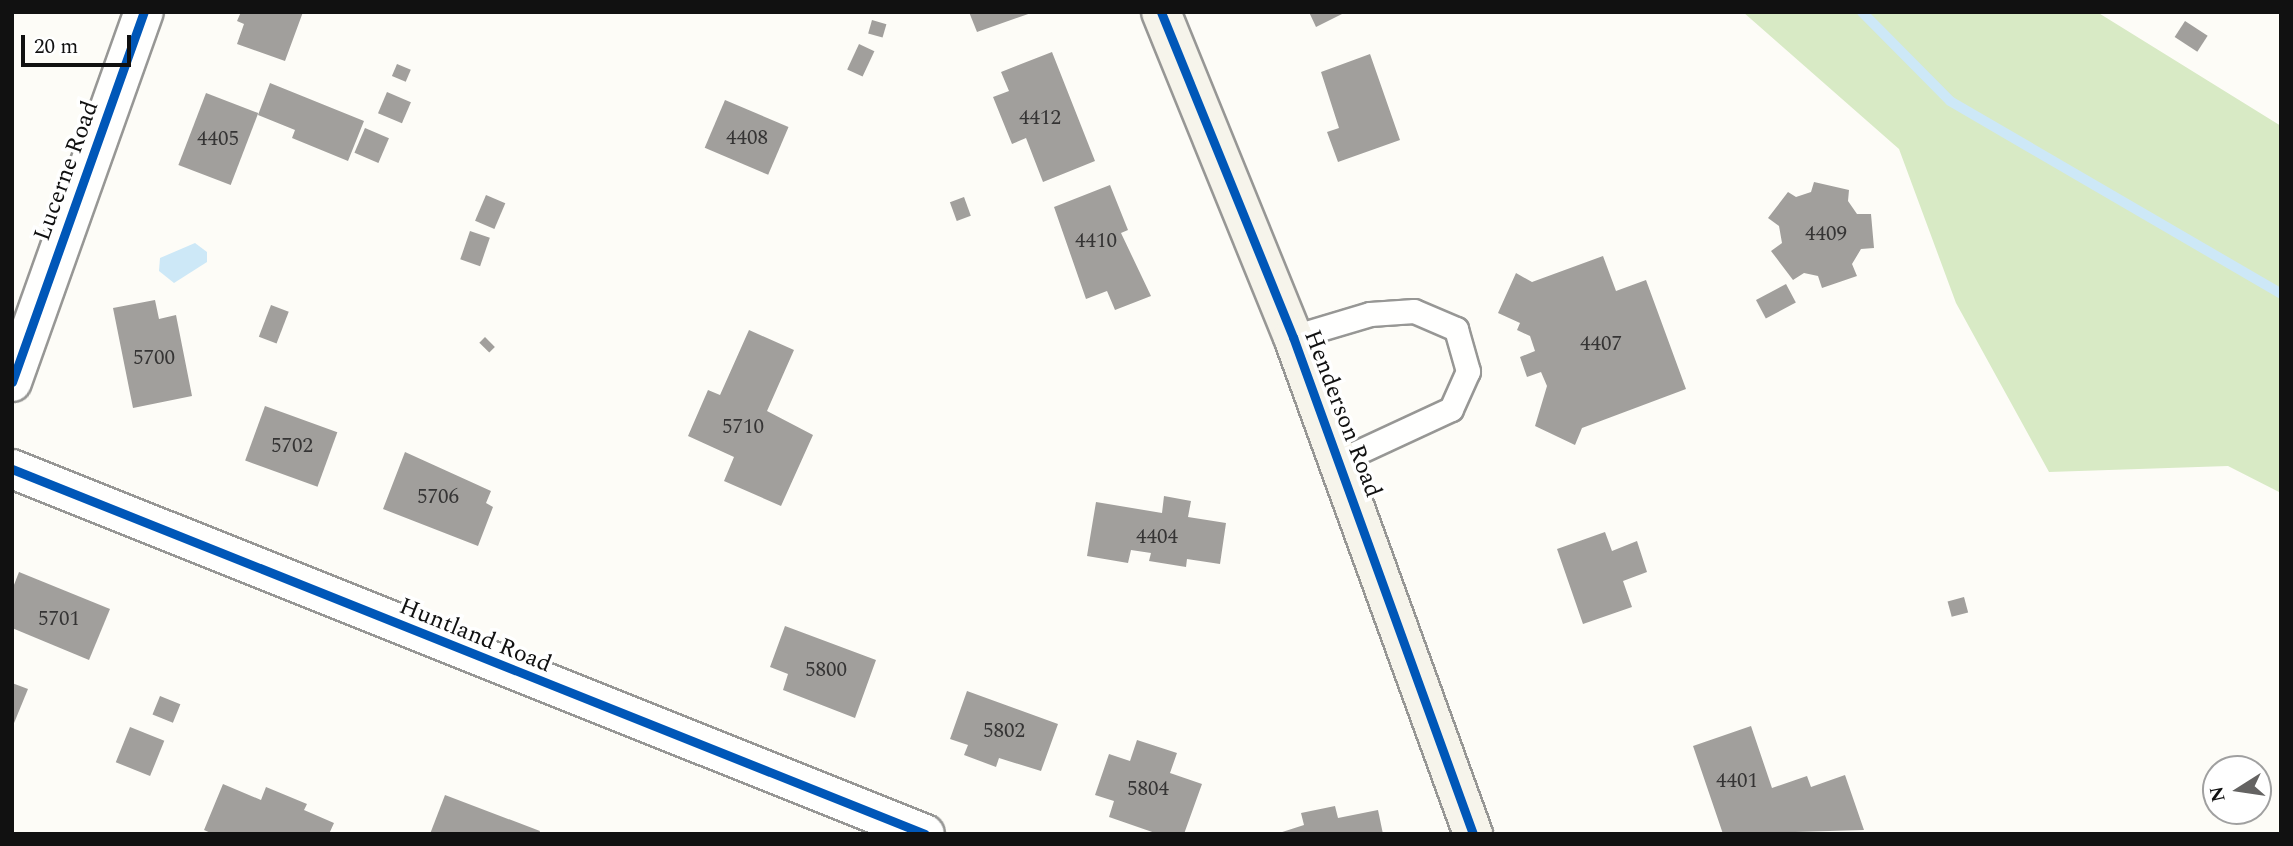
<!DOCTYPE html>
<style>
body{margin:0}
#map{position:relative;width:2293px;height:846px;overflow:hidden;background:#fdfcf7;font-family:Spectral,serif}
div>[style]{position:absolute}
.forest>*{inset:0;background:#d8eac5}
.water>*{inset:0;background:#cde8f7}
.stream>*{height:10px;margin:-5px;padding:0 5px;transform-origin:5px;border-radius:5px;background:#cde8f7}
.building>*{inset:0;background:#a19f9c;transform-origin:0 0}
.roads{filter:drop-shadow(2px 0 #979795) drop-shadow(-2px 0 #979795) drop-shadow(0 2px #979795) drop-shadow(0 -2px #979795)}
.lane>*{height:23px;margin:-11.5px;padding:0 11.5px;transform-origin:11.5px;border-radius:11.5px;background:#fffffe}
.street>*{height:38px;margin:-19px;padding:0 19px;transform-origin:19px;border-radius:19px;background:#fffffe}
.secondary>*{height:38px;margin:-19px;padding:0 19px;transform-origin:19px;border-radius:19px;background:#f6f4eb}
.cycleway>*{height:9px;margin:-4.5px;padding:0 4.5px;transform-origin:4.5px;border-radius:4.5px;background:#0057b8}
span{translate:-50% -50%;white-space:nowrap;text-align:center;line-height:1.15;-webkit-text-stroke:7px #fff;paint-order:stroke}
.number-label{font-size:21px;color:#353434}
.number-label span{-webkit-text-stroke-width:0}
.street-label{font-size:24px;color:#111}
.frame{position:absolute;inset:0;border:14px solid #111;pointer-events:none}
.north{position:absolute;left:2202px;top:755px;width:70px;height:70px;box-sizing:border-box;background:#fff;border:2px solid #a0a0a0;border-radius:50%;rotate:258deg;font-size:19px;font-weight:700;line-height:28px;text-align:center;color:#111}
.north::after{content:'';display:block;margin:auto;width:24px;height:32px;background:#646362;clip-path:polygon(50% 0,100% 100%,50% 72%,0 100%)}
.scale{position:absolute;left:21px;top:35px;width:110px;height:32px;box-sizing:border-box;border:4px solid #111;border-top:0;padding-left:9px;font-size:21px;line-height:24px;white-space:nowrap;color:#111;-webkit-text-stroke:5px #fff;paint-order:stroke}
</style>
<div id="map">
<div class="forest">
<div style="clip-path:polygon(1743px 12px,2097px 12px,2281px 126px,2281px 493px,2228px 466px,2049px 472px,1956px 303px,1899px 149px)"></div>
</div>
<div class="water">
<div style="clip-path:polygon(195px 243px,207px 252px,207px 262px,174px 283px,159px 271px,160px 258px)"></div>
</div>
<div class="stream">
<div style="left:1862px;top:12px;width:125px;rotate:45.3deg"></div>
<div style="left:1950px;top:101px;width:383px;rotate:30.2deg"></div>
</div>
<div class="building">
<div style="clip-path:polygon(241px 12px,303px 12px,285px 61px,237px 44px,244px 24px,237px 21px)"></div>
<div style="clip-path:polygon(969px 12px,1034px 12px,977px 32px)"></div>
<div style="clip-path:polygon(1309px 12px,1346px 12px,1316px 27px)"></div>
<div style="left:872px;top:20px;width:15px;height:14px;rotate:16deg"></div>
<div style="left:2185px;top:21px;width:27px;height:19px;rotate:33deg"></div>
<div style="left:859px;top:44px;width:17px;height:28px;rotate:25deg"></div>
<div style="clip-path:polygon(1052px 52px,1095px 161px,1043px 182px,1026px 138px,1012px 144px,993px 97px,1009px 91px,1001px 72px)"></div>
<div style="clip-path:polygon(1370px 54px,1400px 140px,1338px 162px,1327px 132px,1339px 128px,1321px 72px)"></div>
<div style="left:397px;top:64px;width:15px;height:13px;rotate:23deg"></div>
<div style="clip-path:polygon(270px 83px,364px 121px,348px 161px,292px 138px,295px 130px,258px 115px)"></div>
<div style="left:387px;top:92px;width:26px;height:23px;rotate:23deg"></div>
<div style="left:206px;top:93px;width:56px;height:77px;rotate:21deg"></div>
<div style="left:725px;top:100px;width:69px;height:52px;rotate:23deg"></div>
<div style="left:365px;top:128px;width:26px;height:27px;rotate:23deg"></div>
<div style="clip-path:polygon(1814px 182px,1849px 190px,1848px 201px,1857px 214px,1871px 214px,1874px 248px,1861px 249px,1852px 264px,1857px 276px,1822px 288px,1818px 276px,1804px 273px,1793px 280px,1771px 251px,1782px 243px,1779px 226px,1768px 218px,1788px 192px,1796px 197px,1811px 192px)"></div>
<div style="clip-path:polygon(1110px 185px,1128px 230px,1121px 233px,1151px 296px,1115px 310px,1107px 291px,1086px 299px,1054px 207px)"></div>
<div style="left:486px;top:195px;width:21px;height:28px;rotate:23deg"></div>
<div style="left:964px;top:197px;width:20px;height:15px;rotate:70deg"></div>
<div style="left:470px;top:231px;width:21px;height:30px;rotate:19deg"></div>
<div style="clip-path:polygon(1603px 256px,1616px 291px,1646px 280px,1686px 389px,1582px 428px,1575px 445px,1535px 426px,1547px 386px,1541px 372px,1527px 377px,1520px 357px,1535px 351px,1530px 336px,1517px 330px,1520px 323px,1498px 313px,1516px 273px,1532px 282px)"></div>
<div style="left:1786px;top:284px;width:21px;height:34px;rotate:62deg"></div>
<div style="clip-path:polygon(155px 300px,159px 319px,176px 315px,192px 396px,133px 408px,113px 308px)"></div>
<div style="left:271px;top:305px;width:19px;height:34px;rotate:21deg"></div>
<div style="clip-path:polygon(749px 330px,794px 350px,767px 411px,813px 435px,781px 506px,724px 481px,734px 457px,688px 436px,708px 390px,720px 395px)"></div>
<div style="left:485px;top:337px;width:14px;height:8px;rotate:45deg"></div>
<div style="left:265px;top:406px;width:77px;height:58px;rotate:20deg"></div>
<div style="clip-path:polygon(405px 452px,491px 491px,486px 503px,493px 507px,478px 546px,383px 509px)"></div>
<div style="clip-path:polygon(1164px 496px,1191px 501px,1188px 517px,1226px 523px,1220px 564px,1187px 559px,1186px 567px,1149px 561px,1151px 553px,1131px 550px,1128px 563px,1087px 556px,1096px 502px,1162px 513px)"></div>
<div style="clip-path:polygon(1605px 532px,1612px 551px,1637px 541px,1647px 572px,1623px 581px,1632px 607px,1583px 624px,1557px 549px)"></div>
<div style="clip-path:polygon(19px 572px,110px 609px,89px 660px,12px 628px,12px 590px)"></div>
<div style="left:1964px;top:597px;width:16px;height:17px;rotate:75deg"></div>
<div style="clip-path:polygon(785px 626px,876px 660px,855px 718px,783px 690px,788px 674px,770px 667px)"></div>
<div style="clip-path:polygon(12px 683px,28px 689px,12px 728px)"></div>
<div style="clip-path:polygon(967px 691px,1058px 724px,1041px 771px,999px 758px,996px 767px,964px 755px,968px 745px,950px 739px)"></div>
<div style="left:160px;top:696px;width:22px;height:20px;rotate:22deg"></div>
<div style="clip-path:polygon(1751px 726px,1772px 788px,1807px 776px,1811px 787px,1845px 775px,1864px 830px,1723px 834px,1693px 746px)"></div>
<div style="left:130px;top:727px;width:37px;height:38px;rotate:22deg"></div>
<div style="clip-path:polygon(1137px 740px,1177px 753px,1170px 773px,1202px 784px,1184px 834px,1158px 834px,1109px 817px,1114px 801px,1095px 795px,1109px 754px,1130px 761px)"></div>
<div style="clip-path:polygon(223px 784px,261px 800px,266px 787px,307px 804px,304px 810px,334px 823px,329px 834px,213px 834px,204px 830px)"></div>
<div style="clip-path:polygon(445px 795px,540px 831px,539px 834px,430px 834px)"></div>
<div style="clip-path:polygon(1335px 806px,1338px 818px,1378px 810px,1383px 834px,1276px 834px,1304px 825px,1301px 813px)"></div>
</div>
<div class="roads">
<div class="lane">
<div style="left:1293px;top:337px;width:80px;rotate:-16.6deg"></div>
<div style="left:1370px;top:314px;width:44px;rotate:-3.9deg"></div>
<div style="left:1414px;top:311px;width:46px;rotate:23.2deg"></div>
<div style="left:1456px;top:329px;width:44px;rotate:74.1deg"></div>
<div style="left:1468px;top:371px;width:42px;rotate:114.1deg"></div>
<div style="left:1451px;top:409px;width:123px;rotate:155.1deg"></div>
</div>
<div class="street">
<div style="left:12px;top:382px;width:393px;rotate:-70.4deg"></div>
<div style="left:12px;top:469px;width:983px;rotate:21.79deg"></div>
</div>
<div class="secondary">
<div style="left:1161px;top:12px;width:351px;rotate:67.9deg"></div>
<div style="left:1293px;top:337px;width:529px;rotate:70.09deg"></div>
</div>
</div>
<div class="cycleway">
<div style="left:1161px;top:12px;width:351px;rotate:67.9deg"></div>
<div style="left:1293px;top:337px;width:529px;rotate:70.09deg"></div>
<div style="left:12px;top:382px;width:393px;rotate:-70.4deg"></div>
<div style="left:12px;top:469px;width:983px;rotate:21.79deg"></div>
</div>
<div class="number-label">
<span style="left:1040px;top:118px">4412</span>
<span style="left:747px;top:138px">4408</span>
<span style="left:218px;top:139px">4405</span>
<span style="left:1826px;top:234px">4409</span>
<span style="left:1096px;top:241px">4410</span>
<span style="left:1601px;top:344px">4407</span>
<span style="left:154px;top:358px">5700</span>
<span style="left:743px;top:427px">5710</span>
<span style="left:292px;top:446px">5702</span>
<span style="left:438px;top:497px">5706</span>
<span style="left:1157px;top:537px">4404</span>
<span style="left:59px;top:619px">5701</span>
<span style="left:826px;top:670px">5800</span>
<span style="left:1004px;top:731px">5802</span>
<span style="left:1737px;top:781px">4401</span>
<span style="left:1148px;top:789px">5804</span>
</div>
<div class="street-label">
<span style="left:67px;top:171px;rotate:-70deg">Lucerne Road</span>
<span style="left:1342px;top:414px;rotate:69deg">Henderson Road</span>
<span style="left:475px;top:636px;rotate:22deg">Huntland Road</span>
</div>
<div class="frame"></div>
<div class="north">N</div>
<div class="scale">20 m</div>
</div>
